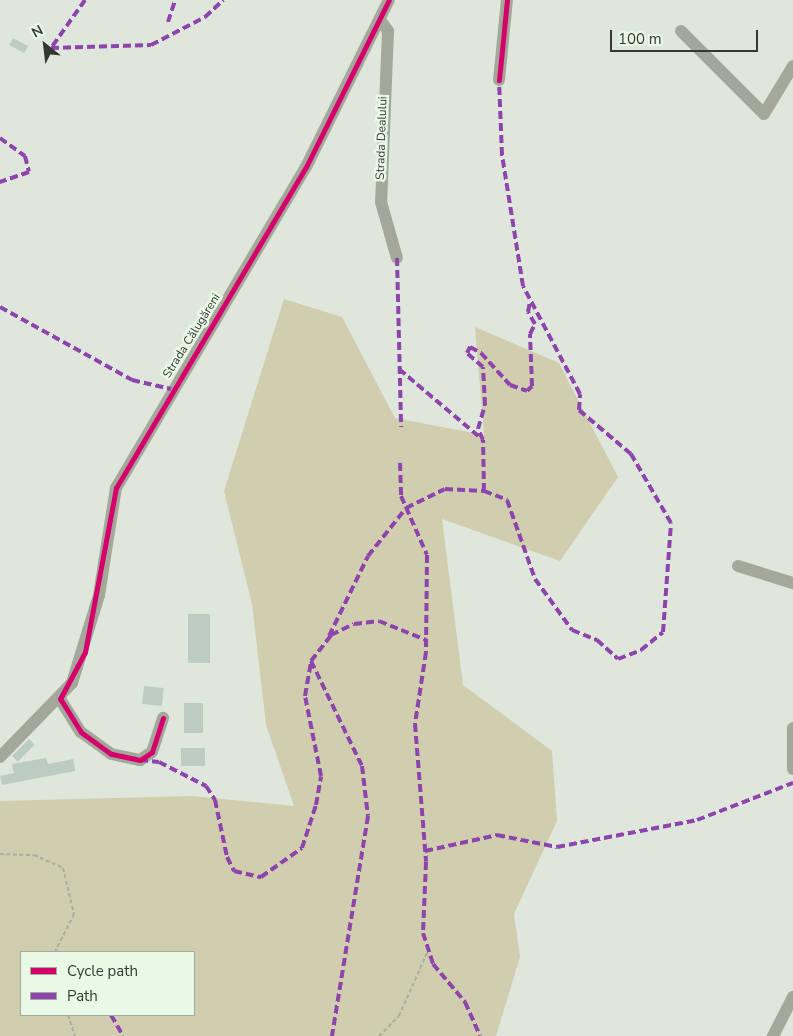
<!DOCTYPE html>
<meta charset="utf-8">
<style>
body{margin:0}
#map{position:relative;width:793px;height:1036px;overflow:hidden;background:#dfe7dd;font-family:"Nunito Sans",sans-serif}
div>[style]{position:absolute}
.green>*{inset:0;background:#d1cdaf}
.building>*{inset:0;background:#bdccc2;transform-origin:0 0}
.path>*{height:2px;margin-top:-1px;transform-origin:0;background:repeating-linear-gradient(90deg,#a9aea2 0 4px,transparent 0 6.5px)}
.minor>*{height:12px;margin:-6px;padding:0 6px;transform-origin:6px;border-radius:6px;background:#a4a89a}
.quiet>*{height:4px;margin-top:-2px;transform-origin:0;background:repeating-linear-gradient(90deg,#8e44ad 0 8px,transparent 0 12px)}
.cycleway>*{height:5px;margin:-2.5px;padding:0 2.5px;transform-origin:2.5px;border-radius:2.5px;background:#d6006c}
span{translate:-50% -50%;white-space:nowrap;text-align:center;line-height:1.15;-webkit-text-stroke:5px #eaf8e6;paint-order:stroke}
.street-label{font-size:12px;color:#343a33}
.legend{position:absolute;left:20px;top:951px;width:175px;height:65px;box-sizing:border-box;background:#eaf8e6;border:1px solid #a1ac9e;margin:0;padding:6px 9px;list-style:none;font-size:15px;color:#343a33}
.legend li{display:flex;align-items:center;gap:10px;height:25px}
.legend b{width:25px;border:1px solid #a1ac9e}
.north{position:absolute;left:20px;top:20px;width:50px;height:50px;-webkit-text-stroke:4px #eaf8e6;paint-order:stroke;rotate:331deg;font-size:14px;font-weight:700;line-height:20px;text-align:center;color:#343a33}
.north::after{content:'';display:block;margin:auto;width:18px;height:22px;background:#343a33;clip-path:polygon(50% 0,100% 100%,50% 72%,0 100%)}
.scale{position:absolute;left:610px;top:30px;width:148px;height:22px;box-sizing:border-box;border:2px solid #343a33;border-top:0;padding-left:6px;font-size:15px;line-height:18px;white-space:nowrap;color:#343a33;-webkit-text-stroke:4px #eaf8e6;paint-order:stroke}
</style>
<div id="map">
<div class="green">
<div style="clip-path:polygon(evenodd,284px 299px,342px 317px,395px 418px,484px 435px,475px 327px,559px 363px,618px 477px,560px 561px,442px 519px,463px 685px,552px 751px,557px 821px,514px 914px,520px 957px,496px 1036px,0 1036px,0 801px,192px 796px,294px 806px,266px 725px,252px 604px,224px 491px,284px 299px,21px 952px,194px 952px,194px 1015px,21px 1015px,21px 952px)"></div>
</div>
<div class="building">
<div style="left:13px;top:38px;width:17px;height:8px;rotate:28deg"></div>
<div style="left:188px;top:614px;width:22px;height:49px"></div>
<div style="left:144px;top:686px;width:20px;height:18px;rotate:6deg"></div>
<div style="left:184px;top:703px;width:19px;height:30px"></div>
<div style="left:29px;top:739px;width:8px;height:24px;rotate:45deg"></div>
<div style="left:181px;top:748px;width:24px;height:18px"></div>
<div style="clip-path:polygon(46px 758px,48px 764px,73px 759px,75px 771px,2px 785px,0 776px,14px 773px,12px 764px)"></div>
</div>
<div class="path">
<div style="left:0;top:854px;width:34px;rotate:2deg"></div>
<div style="left:34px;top:855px;width:32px;rotate:24deg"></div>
<div style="left:63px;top:868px;width:47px;rotate:76.6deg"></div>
<div style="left:74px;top:914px;width:42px;rotate:116.6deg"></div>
<div style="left:68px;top:1015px;width:22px;rotate:72deg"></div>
<div style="left:379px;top:1036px;width:28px;rotate:-45deg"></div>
<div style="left:399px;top:1016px;width:69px;rotate:-66deg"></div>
</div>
<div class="minor">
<div style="left:380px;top:20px;width:14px;rotate:54deg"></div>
<div style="left:388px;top:31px;width:171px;rotate:92.3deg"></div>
<div style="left:381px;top:202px;width:58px;rotate:74.1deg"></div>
<div style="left:681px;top:31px;width:117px;rotate:45deg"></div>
<div style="left:764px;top:114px;width:56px;rotate:-58.9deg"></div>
<div style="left:499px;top:80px;width:80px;rotate:-84.3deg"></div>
<div style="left:738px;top:566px;width:58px;rotate:17.2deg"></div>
<div style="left:60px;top:699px;width:39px;rotate:58deg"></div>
<div style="left:81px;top:732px;width:37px;rotate:36deg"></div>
<div style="left:111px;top:754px;width:30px;rotate:12deg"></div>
<div style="left:140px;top:760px;width:14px;rotate:-34deg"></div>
<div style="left:152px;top:752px;width:36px;rotate:-72deg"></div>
<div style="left:793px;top:728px;width:41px;rotate:90deg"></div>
<div style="left:0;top:757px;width:103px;rotate:-45.8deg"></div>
<div style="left:72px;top:683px;width:92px;rotate:-72.9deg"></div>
<div style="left:99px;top:595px;width:108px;rotate:-81deg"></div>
<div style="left:116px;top:488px;width:373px;rotate:-59.4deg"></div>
<div style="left:306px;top:167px;width:186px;rotate:-63.6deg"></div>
<div style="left:773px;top:1036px;width:44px;rotate:-62.9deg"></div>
</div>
<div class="quiet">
<div style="left:85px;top:0;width:59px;rotate:125.3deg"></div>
<div style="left:51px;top:48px;width:100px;rotate:-1.7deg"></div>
<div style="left:151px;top:45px;width:61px;rotate:-27.4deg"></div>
<div style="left:205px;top:17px;width:25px;rotate:-43deg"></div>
<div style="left:168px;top:22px;width:23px;rotate:-72deg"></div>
<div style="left:0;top:138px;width:31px;rotate:36deg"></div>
<div style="left:25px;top:156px;width:16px;rotate:76deg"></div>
<div style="left:29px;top:172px;width:31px;rotate:161deg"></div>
<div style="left:397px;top:258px;width:169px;rotate:88.6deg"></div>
<div style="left:0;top:307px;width:151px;rotate:28.9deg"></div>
<div style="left:132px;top:380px;width:40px;rotate:13deg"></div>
<div style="left:399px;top:369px;width:110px;rotate:40.2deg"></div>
<div style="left:400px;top:463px;width:33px;rotate:88deg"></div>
<div style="left:401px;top:496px;width:64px;rotate:66.2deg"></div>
<div style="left:427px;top:555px;width:97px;rotate:90.6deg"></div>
<div style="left:426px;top:652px;width:73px;rotate:98.7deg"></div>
<div style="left:415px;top:724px;width:138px;rotate:85.4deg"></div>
<div style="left:426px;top:862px;width:71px;rotate:92.4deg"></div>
<div style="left:423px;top:933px;width:33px;rotate:72deg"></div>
<div style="left:433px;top:964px;width:50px;rotate:49.9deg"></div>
<div style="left:465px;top:1002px;width:37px;rotate:66deg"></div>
<div style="left:484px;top:491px;width:25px;rotate:21deg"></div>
<div style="left:507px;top:500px;width:84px;rotate:70.5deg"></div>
<div style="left:535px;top:579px;width:63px;rotate:54deg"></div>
<div style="left:572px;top:630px;width:27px;rotate:22deg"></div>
<div style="left:597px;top:640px;width:28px;rotate:42deg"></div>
<div style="left:618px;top:659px;width:25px;rotate:-21deg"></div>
<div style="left:641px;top:650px;width:28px;rotate:-39deg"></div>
<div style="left:663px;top:632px;width:109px;rotate:-85.8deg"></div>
<div style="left:671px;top:523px;width:80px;rotate:-120.1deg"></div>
<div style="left:631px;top:454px;width:68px;rotate:-139.8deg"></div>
<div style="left:579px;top:410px;width:16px;rotate:-86deg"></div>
<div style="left:580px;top:394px;width:122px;rotate:-117.8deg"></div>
<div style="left:523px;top:286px;width:133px;rotate:-99.1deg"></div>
<div style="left:502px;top:155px;width:75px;rotate:-92.3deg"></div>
<div style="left:329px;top:636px;width:89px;rotate:-64deg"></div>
<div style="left:368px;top:556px;width:61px;rotate:-51.6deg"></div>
<div style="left:406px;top:508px;width:43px;rotate:-26deg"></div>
<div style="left:445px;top:489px;width:39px;rotate:3deg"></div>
<div style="left:484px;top:491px;width:51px;rotate:-91.1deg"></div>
<div style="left:483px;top:440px;width:12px;rotate:-114deg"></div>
<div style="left:478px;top:429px;width:25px;rotate:-74deg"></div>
<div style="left:485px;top:405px;width:38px;rotate:-93deg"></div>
<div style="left:483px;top:367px;width:21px;rotate:-139deg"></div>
<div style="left:467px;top:353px;width:7px;rotate:-63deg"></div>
<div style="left:470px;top:347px;width:13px;rotate:29deg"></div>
<div style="left:481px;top:353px;width:43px;rotate:47.8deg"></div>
<div style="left:510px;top:385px;width:18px;rotate:19deg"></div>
<div style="left:527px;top:391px;width:7px;rotate:-45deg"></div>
<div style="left:532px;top:386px;width:52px;rotate:-92.2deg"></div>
<div style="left:530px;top:334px;width:11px;rotate:-63deg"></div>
<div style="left:535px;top:324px;width:14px;rotate:-120deg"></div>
<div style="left:528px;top:312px;width:10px;rotate:-79deg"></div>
<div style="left:311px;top:661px;width:117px;rotate:64.1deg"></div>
<div style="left:362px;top:766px;width:50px;rotate:83.2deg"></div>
<div style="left:368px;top:816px;width:223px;rotate:99.3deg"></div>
<div style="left:140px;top:760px;width:19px;rotate:6deg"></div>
<div style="left:159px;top:762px;width:53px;rotate:27.1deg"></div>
<div style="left:206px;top:786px;width:17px;rotate:57deg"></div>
<div style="left:215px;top:800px;width:58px;rotate:78.1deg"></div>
<div style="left:227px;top:857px;width:16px;rotate:63deg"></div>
<div style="left:234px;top:871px;width:28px;rotate:13deg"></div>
<div style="left:261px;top:877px;width:50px;rotate:-35.3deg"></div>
<div style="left:302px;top:848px;width:45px;rotate:-72deg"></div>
<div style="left:316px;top:805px;width:29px;rotate:-80deg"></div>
<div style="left:321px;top:776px;width:82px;rotate:-101.3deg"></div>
<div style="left:305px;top:696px;width:36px;rotate:-80deg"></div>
<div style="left:311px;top:661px;width:33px;rotate:-52deg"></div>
<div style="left:331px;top:635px;width:25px;rotate:-26deg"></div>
<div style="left:354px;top:624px;width:25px;rotate:-7deg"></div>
<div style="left:379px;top:621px;width:51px;rotate:22deg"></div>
<div style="left:425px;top:851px;width:74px;rotate:-12.5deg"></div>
<div style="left:497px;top:835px;width:61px;rotate:11.3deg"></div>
<div style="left:557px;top:847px;width:143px;rotate:-10.9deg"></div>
<div style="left:697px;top:820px;width:103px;rotate:-21.1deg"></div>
<div style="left:111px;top:1015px;width:24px;rotate:60deg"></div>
</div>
<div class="cycleway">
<div style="left:499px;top:80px;width:80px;rotate:-84.3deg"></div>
<div style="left:163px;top:718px;width:36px;rotate:108deg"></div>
<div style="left:152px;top:752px;width:14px;rotate:146deg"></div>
<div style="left:140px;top:760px;width:30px;rotate:-168deg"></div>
<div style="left:111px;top:754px;width:37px;rotate:-144deg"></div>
<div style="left:81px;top:732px;width:39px;rotate:-122deg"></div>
<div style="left:60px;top:699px;width:53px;rotate:-62deg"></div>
<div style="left:85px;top:652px;width:167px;rotate:-79.3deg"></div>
<div style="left:116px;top:488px;width:373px;rotate:-59.4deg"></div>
<div style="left:306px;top:167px;width:186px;rotate:-63.6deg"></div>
</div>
<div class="street-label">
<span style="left:382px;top:138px;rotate:-88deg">Strada Dealului</span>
<span style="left:192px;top:336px;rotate:-58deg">Strada Călugăreni</span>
</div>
<ul class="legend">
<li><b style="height:6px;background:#d6006c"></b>Cycle path</li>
<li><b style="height:6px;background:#8e44ad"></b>Path</li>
</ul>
<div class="north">N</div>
<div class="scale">100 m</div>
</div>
